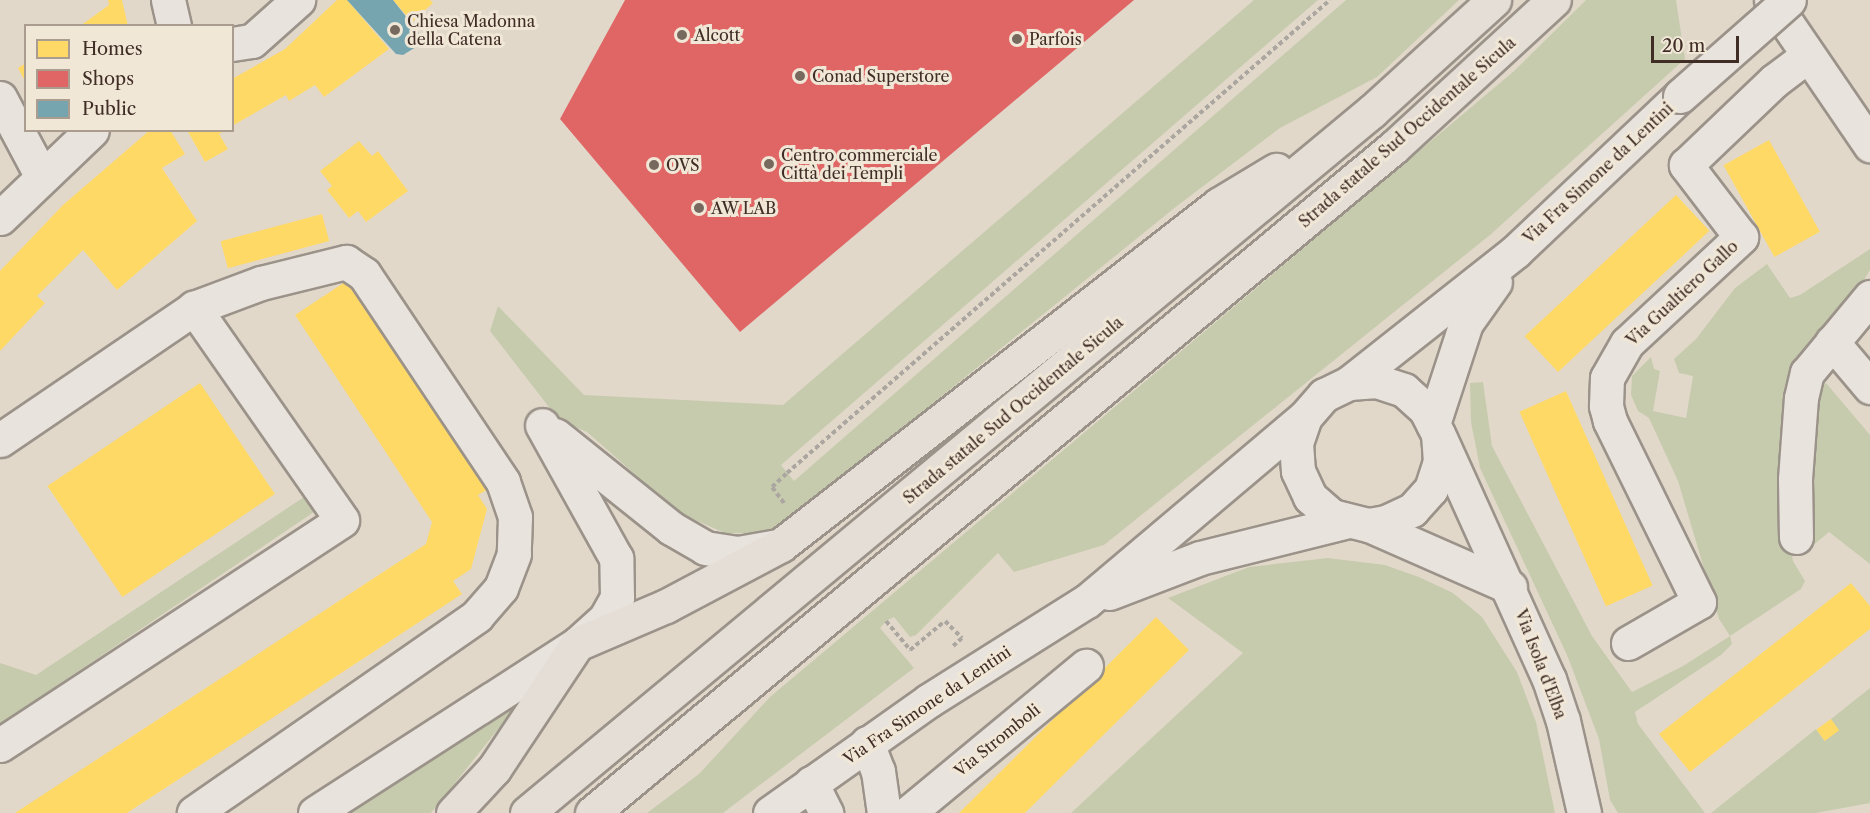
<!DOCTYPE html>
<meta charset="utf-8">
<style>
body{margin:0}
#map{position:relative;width:1870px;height:813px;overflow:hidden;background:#e1d8ca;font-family:"Libre Caslon Text",serif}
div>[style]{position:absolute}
.green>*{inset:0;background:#c7cbad}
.homes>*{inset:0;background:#ffd966;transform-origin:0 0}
.shops>*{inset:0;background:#e06666}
.public>*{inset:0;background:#76a5af}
.path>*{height:4px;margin-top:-2px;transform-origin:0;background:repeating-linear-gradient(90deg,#aba6a0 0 4.5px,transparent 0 7.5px)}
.roads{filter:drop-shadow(2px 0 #9b938a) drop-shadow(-2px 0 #9b938a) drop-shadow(0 2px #9b938a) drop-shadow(0 -2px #9b938a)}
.minor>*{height:33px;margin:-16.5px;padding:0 16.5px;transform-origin:16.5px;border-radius:16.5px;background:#e8e3dc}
.major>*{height:33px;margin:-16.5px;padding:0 16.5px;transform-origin:16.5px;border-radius:16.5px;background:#e4ded6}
.bridges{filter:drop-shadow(2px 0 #9b938a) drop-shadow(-2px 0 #9b938a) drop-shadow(0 2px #9b938a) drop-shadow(0 -2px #9b938a)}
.minor-bridge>*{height:33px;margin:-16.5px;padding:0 16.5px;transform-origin:16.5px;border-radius:16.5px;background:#e8e3dc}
.dots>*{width:16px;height:16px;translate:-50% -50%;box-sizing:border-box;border:3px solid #f1e7d7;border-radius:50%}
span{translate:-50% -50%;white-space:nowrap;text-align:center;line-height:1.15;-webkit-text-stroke:6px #f1e7d7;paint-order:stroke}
.poi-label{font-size:16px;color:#3f2d26}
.left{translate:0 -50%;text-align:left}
.street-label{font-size:16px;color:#3f2d26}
.legend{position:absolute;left:24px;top:24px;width:210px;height:108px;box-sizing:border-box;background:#f1e7d7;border:2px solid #aa9d90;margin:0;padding:8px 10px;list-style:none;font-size:18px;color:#3f2d26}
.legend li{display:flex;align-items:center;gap:12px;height:30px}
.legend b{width:30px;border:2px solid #aa9d90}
.scale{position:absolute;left:1651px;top:36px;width:88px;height:27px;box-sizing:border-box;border:3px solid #3f2d26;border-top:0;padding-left:8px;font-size:18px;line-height:21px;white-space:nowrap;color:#3f2d26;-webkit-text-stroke:4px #f1e7d7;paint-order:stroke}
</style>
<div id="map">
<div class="green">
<div style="clip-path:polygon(1254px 0,1318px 0,781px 465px,794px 481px,1346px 0,1459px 0,1377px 77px,1280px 128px,1177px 206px,780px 527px,761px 533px,725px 533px,679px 513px,587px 432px,559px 420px,490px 331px,498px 306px,584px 395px,783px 405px)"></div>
<div style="clip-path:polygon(1586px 0,1676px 0,1685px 59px,1490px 235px,1104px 545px,1014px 572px,998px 553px,916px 635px,910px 637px,894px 617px,886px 621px,880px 628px,914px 668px,723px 813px,647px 813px,699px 774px,770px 697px,1513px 72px)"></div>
<div style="clip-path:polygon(1870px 249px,1870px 270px,1854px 296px,1810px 345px,1787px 528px,1793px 561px,1805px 581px,1801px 589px,1730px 636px,1732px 644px,1721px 655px,1635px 712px,1638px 724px,1705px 813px,1618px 813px,1610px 800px,1599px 739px,1567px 655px,1480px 468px,1471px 422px,1470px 383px,1483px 382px,1492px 446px,1592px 636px,1632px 692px,1683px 666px,1730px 636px,1719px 619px,1678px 481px,1649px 418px,1638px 411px,1631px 395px,1632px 376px,1651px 357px,1654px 369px,1660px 371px,1653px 411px,1686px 418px,1693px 376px,1679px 373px,1674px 359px,1696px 339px,1735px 288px,1767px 264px,1790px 298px,1800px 295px)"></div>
<div style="clip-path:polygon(1826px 383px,1870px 435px,1870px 564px,1829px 532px,1811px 547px,1802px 520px,1815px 395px)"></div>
<div style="clip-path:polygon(304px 497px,314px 512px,0 724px,0 663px,36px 675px)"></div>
<div style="clip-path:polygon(1328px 558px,1385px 565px,1419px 577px,1453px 593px,1482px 617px,1517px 672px,1536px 722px,1555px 813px,1071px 813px,1243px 653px,1168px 598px,1249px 567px)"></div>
<div style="clip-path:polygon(1870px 688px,1870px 803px,1816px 813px,1711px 813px,1816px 729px,1824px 740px,1838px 730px,1831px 719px)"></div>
<div style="clip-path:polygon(526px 694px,431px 813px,339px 813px)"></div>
</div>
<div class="homes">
<div style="clip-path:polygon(108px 0,122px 0,128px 26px,80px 26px,109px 5px)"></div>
<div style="clip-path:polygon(337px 0,347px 0,389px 49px,324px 97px,315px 85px,289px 101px,286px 95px,232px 126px,232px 79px,285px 49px)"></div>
<div style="clip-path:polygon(393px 0,430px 0,433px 3px,412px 22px)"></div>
<div style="clip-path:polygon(26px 63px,26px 83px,18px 68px)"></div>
<div style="clip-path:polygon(150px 130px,170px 130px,185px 154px,162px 168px,197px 221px,117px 290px,83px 250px,37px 296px,45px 303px,0 351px,0 271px,63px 205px)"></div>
<div style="clip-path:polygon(187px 130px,226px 130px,219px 134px,228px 149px,205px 162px)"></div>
<div style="left:1769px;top:140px;width:105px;height:52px;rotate:61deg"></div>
<div style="clip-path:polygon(359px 141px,372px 156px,378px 151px,408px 191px,366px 222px,358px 211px,349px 218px,327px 190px,332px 186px,320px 171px)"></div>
<div style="left:1676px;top:195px;width:49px;height:207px;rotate:47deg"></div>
<div style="left:322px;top:214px;width:28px;height:105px;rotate:75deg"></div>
<div style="clip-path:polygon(351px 278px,490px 488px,478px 495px,487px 509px,471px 569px,453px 581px,462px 594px,127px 813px,15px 813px,426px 544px,432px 522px,295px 315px)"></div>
<div style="left:200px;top:383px;width:134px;height:184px;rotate:56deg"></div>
<div style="left:1566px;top:391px;width:213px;height:51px;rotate:66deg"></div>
<div style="clip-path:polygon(1851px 583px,1870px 606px,1870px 629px,1690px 772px,1659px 734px)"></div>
<div style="clip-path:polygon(1156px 617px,1189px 650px,1025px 813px,959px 813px)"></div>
<div style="left:1831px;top:719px;width:14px;height:18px;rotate:54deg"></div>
</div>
<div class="shops">
<div style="clip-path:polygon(625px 0,1134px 0,740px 332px,560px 119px)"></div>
</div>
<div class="public">
<div style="clip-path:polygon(347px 0,393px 0,419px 33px,416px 47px,403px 55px,396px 54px)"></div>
</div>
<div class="path">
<div style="left:784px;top:503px;width:20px;rotate:-127deg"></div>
<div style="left:772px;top:487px;width:21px;rotate:-43deg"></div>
<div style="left:787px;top:473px;width:720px;rotate:-41.06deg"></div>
<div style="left:886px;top:621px;width:38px;rotate:50deg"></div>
<div style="left:910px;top:650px;width:45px;rotate:-39.6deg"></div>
<div style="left:945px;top:621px;width:24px;rotate:45deg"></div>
<div style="left:962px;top:638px;width:12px;rotate:138deg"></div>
</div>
<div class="roads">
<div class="minor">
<div style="left:168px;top:0;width:27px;rotate:77deg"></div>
<div style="left:1771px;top:0;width:176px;rotate:55.7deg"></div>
<div style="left:232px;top:44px;width:20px;rotate:-9deg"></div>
<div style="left:252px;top:41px;width:62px;rotate:-41.7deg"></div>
<div style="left:0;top:98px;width:87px;rotate:62deg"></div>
<div style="left:0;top:218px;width:127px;rotate:-43.7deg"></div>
<div style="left:1832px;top:342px;width:59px;rotate:49.8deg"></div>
<div style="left:1349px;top:383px;width:213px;rotate:-38.3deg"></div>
<div style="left:1516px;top:251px;width:226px;rotate:-43.4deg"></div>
<div style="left:1433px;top:424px;width:106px;rotate:-71.9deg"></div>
<div style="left:1466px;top:323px;width:50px;rotate:-54.7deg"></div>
<div style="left:555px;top:435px;width:149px;rotate:38.7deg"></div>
<div style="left:671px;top:528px;width:39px;rotate:30deg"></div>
<div style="left:705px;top:548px;width:33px;rotate:9deg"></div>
<div style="left:738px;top:553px;width:39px;rotate:-10deg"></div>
<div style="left:1440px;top:438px;width:265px;rotate:65.7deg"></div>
<div style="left:1549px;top:679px;width:44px;rotate:71.6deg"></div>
<div style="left:1563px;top:721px;width:94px;rotate:77.1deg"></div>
<div style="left:0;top:440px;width:235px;rotate:-34.2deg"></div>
<div style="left:194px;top:308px;width:72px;rotate:-20.5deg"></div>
<div style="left:261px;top:283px;width:88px;rotate:-13.9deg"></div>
<div style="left:346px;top:262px;width:22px;rotate:34deg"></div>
<div style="left:364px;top:274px;width:250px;rotate:56.2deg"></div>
<div style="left:503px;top:482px;width:37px;rotate:71deg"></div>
<div style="left:515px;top:517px;width:37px;rotate:92deg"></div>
<div style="left:514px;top:554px;width:36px;rotate:111deg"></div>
<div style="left:501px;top:588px;width:37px;rotate:131deg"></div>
<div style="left:477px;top:616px;width:345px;rotate:145.2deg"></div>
<div style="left:1369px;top:525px;width:17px;rotate:-10deg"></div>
<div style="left:1386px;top:522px;width:29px;rotate:-25deg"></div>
<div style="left:1412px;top:510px;width:28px;rotate:-48deg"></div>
<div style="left:1431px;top:489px;width:28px;rotate:-72deg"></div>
<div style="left:1440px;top:462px;width:28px;rotate:-94deg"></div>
<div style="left:1438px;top:434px;width:28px;rotate:-117deg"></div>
<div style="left:1425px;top:409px;width:28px;rotate:-138deg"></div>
<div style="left:1404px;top:390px;width:28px;rotate:-162deg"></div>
<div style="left:1377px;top:381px;width:28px;rotate:176deg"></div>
<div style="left:1349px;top:383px;width:28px;rotate:154deg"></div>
<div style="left:1324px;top:395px;width:29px;rotate:131deg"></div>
<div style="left:1305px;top:417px;width:28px;rotate:109deg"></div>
<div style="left:1296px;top:443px;width:28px;rotate:86deg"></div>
<div style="left:1298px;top:471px;width:29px;rotate:65deg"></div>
<div style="left:1310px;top:497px;width:29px;rotate:41deg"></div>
<div style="left:1332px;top:516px;width:38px;rotate:14deg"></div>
<div style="left:1369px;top:525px;width:154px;rotate:23.7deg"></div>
<div style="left:1796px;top:537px;width:58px;rotate:-91deg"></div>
<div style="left:1795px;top:479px;width:81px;rotate:-85.8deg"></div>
<div style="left:1801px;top:398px;width:26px;rotate:-77deg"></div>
<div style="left:1807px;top:373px;width:99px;rotate:-50.3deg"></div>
<div style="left:1109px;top:593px;width:97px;rotate:-21deg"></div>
<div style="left:1200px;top:558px;width:153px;rotate:-14deg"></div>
<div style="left:1628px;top:643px;width:82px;rotate:-30deg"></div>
<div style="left:1699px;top:602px;width:202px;rotate:-116.2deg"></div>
<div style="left:1610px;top:421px;width:16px;rotate:-105deg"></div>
<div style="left:1606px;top:406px;width:28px;rotate:-88deg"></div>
<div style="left:1607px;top:378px;width:40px;rotate:-60.3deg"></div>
<div style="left:1627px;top:343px;width:156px;rotate:-42.9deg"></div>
<div style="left:1741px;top:237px;width:91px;rotate:-127.4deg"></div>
<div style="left:1686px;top:165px;width:122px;rotate:-43.7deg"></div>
<div style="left:1774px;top:81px;width:40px;rotate:-37deg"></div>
<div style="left:867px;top:743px;width:30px;rotate:69deg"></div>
<div style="left:878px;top:771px;width:42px;rotate:81.9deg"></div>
<div style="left:0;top:745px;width:409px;rotate:-33.3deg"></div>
<div style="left:342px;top:520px;width:259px;rotate:-124.9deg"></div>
<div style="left:811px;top:783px;width:34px;rotate:63deg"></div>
<div style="left:315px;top:813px;width:312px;rotate:-32.8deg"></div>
<div style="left:577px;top:644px;width:38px;rotate:-42deg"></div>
<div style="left:605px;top:619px;width:25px;rotate:-61deg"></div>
<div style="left:617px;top:597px;width:39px;rotate:-91deg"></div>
<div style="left:616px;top:558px;width:152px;rotate:-119.1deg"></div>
<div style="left:770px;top:813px;width:194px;rotate:-35.3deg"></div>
<div style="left:928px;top:701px;width:188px;rotate:-32.2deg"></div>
<div style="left:1087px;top:601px;width:285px;rotate:-40.2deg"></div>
<div style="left:908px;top:813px;width:231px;rotate:-39.6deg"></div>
</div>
<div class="major">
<div style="left:453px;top:813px;width:60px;rotate:-47deg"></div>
<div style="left:494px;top:769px;width:150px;rotate:-56.4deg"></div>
<div style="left:577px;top:644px;width:97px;rotate:-23.1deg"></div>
<div style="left:666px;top:606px;width:130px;rotate:-27.9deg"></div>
<div style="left:781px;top:545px;width:554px;rotate:-37.88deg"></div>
<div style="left:1218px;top:205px;width:68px;rotate:-31.1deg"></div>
<div style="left:527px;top:813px;width:1099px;rotate:-39.72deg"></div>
<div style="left:1372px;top:111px;width:165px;rotate:-42.3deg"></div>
<div style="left:592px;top:813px;width:1042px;rotate:-39.71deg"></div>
<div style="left:1394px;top:147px;width:217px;rotate:-42.6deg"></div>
</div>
</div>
<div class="bridges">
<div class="minor-bridge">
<div style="left:1680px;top:96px;width:145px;rotate:-41.4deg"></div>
</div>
</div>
<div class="dots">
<div style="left:395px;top:30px;background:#78695f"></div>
<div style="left:682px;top:35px;background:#78695f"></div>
<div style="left:1017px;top:39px;background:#78695f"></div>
<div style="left:800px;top:76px;background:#78695f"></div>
<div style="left:769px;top:164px;background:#78695f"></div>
<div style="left:654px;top:165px;background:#78695f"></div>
<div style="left:699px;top:208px;background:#78695f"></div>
</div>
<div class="poi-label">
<span class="left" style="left:407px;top:30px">Chiesa Madonna<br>della Catena</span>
<span class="left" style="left:694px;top:35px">Alcott</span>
<span class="left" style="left:1029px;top:39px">Parfois</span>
<span class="left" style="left:812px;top:76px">Conad Superstore</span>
<span class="left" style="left:781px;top:164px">Centro commerciale<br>Città dei Templi</span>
<span class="left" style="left:666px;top:165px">OVS</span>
<span class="left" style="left:711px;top:208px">AW LAB</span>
</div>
<div class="street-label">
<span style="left:1407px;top:132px;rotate:-41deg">Strada statale Sud Occidentale Sicula</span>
<span style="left:1598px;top:173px;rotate:-43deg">Via Fra Simone da Lentini</span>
<span style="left:1682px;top:293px;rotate:-43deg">Via Gualtiero Gallo</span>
<span style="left:1013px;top:410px;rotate:-40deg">Strada statale Sud Occidentale Sicula</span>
<span style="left:1541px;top:664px;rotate:69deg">Via Isola d'Elba</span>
<span style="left:927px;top:705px;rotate:-34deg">Via Fra Simone da Lentini</span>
<span style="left:997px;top:740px;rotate:-39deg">Via Stromboli</span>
</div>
<ul class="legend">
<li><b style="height:16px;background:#ffd966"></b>Homes</li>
<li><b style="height:16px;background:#e06666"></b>Shops</li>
<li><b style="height:16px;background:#76a5af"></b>Public</li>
</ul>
<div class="scale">20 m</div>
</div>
